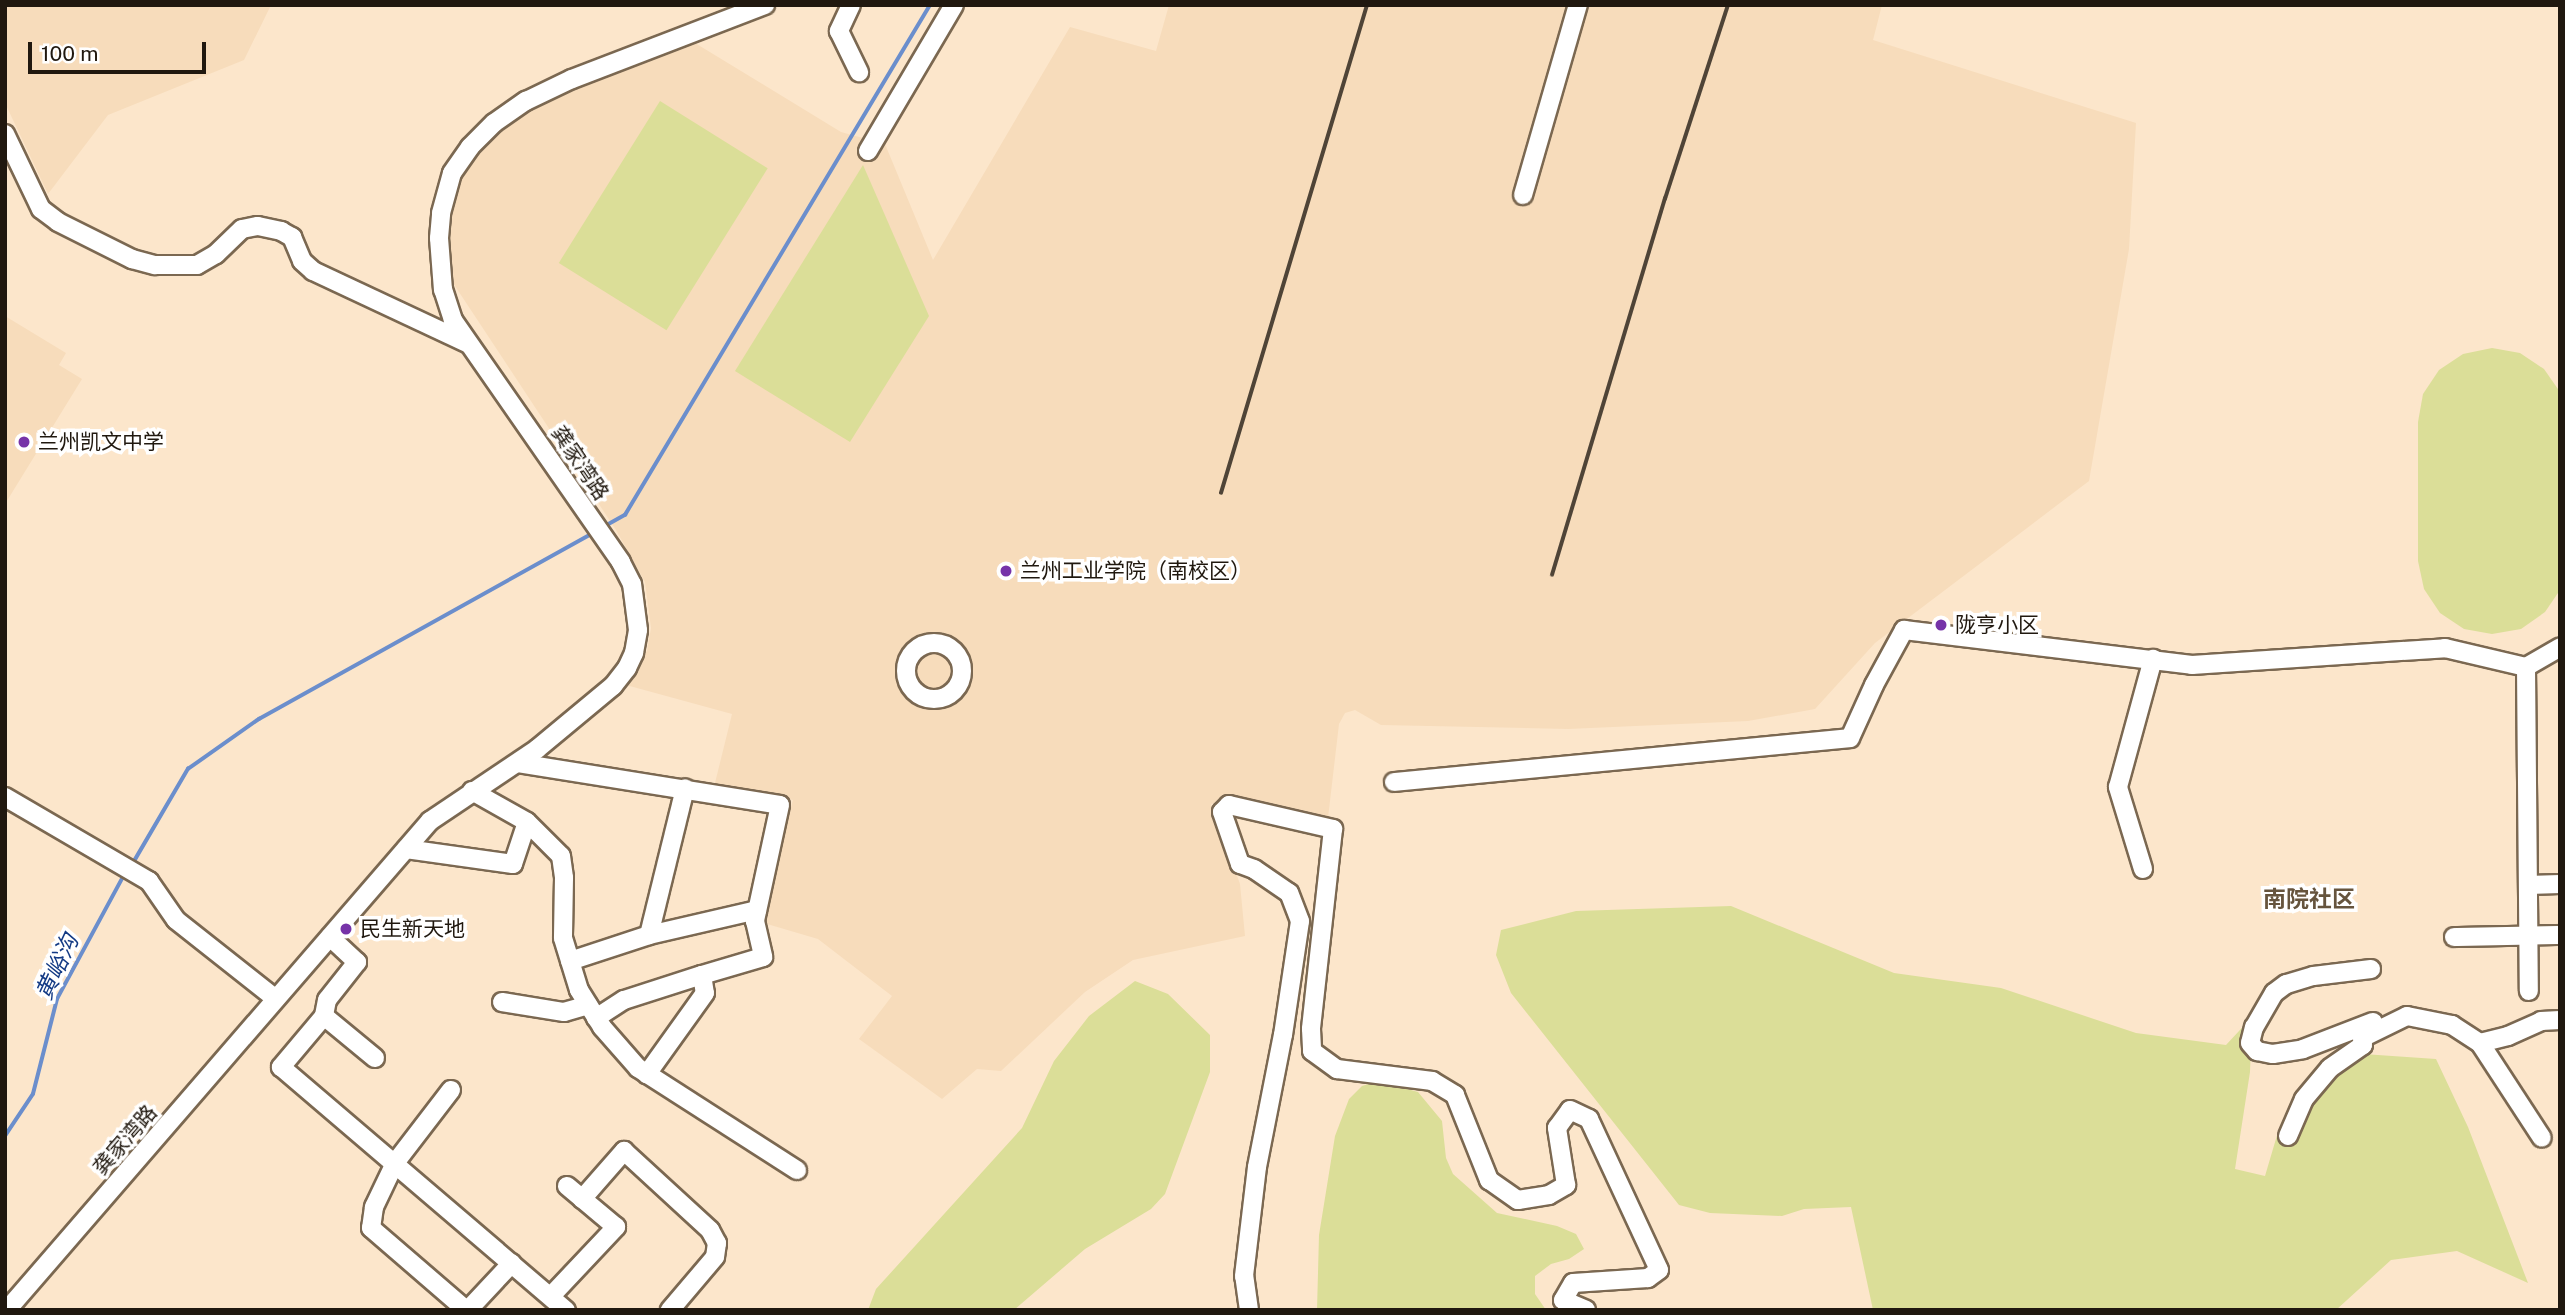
<!DOCTYPE html>
<meta charset="utf-8">
<style>
body{margin:0}
#map{position:relative;width:2565px;height:1315px;overflow:hidden;background:#fce6cb;font-family:"Public Sans","Noto Sans SC",sans-serif}
div>[style]{position:absolute}
.built>*{inset:0;background:#f7dcbb}
.green>*{inset:0;background:#dbde98;transform-origin:0 0}
.stream>*{height:3.5px;margin:-1.75px;padding:0 1.75px;transform-origin:1.75px;border-radius:1.75px;background:#6b8ecc}
.roads{filter:drop-shadow(2px 0 #7b6851) drop-shadow(-2px 0 #7b6851) drop-shadow(0 2px #7b6851) drop-shadow(0 -2px #7b6851)}
.minor>*{height:18px;margin:-9px;padding:0 9px;transform-origin:9px;border-radius:9px;background:#fff}
.minor>.ring{margin:-9px;padding:0;box-sizing:content-box;background:none;border:18px solid #fff;border-radius:50%}
.rail>*{height:3.5px;margin:-1.75px;padding:0 1.75px;transform-origin:1.75px;border-radius:1.75px;background:#4f4437}
.dots>*{width:19px;height:19px;translate:-50% -50%;box-sizing:border-box;border:4px solid #fff;border-radius:50%}
span{translate:-50% -50%;white-space:nowrap;text-align:center;line-height:1.15;-webkit-text-stroke:7px #fff;paint-order:stroke}
.poi-label{font-size:21px;color:#20180f}
.left{translate:0 -50%;text-align:left}
.street-label{font-size:21px;color:#20180f}
.neighbourhood-label{font-size:23px;color:#66543d;font-weight:700}
.water-label{font-size:23px;color:#133a84;font-style:italic}
.frame{position:absolute;inset:0;border:7px solid #20180f;pointer-events:none}
.scale{position:absolute;left:28px;top:42px;width:178px;height:32px;box-sizing:border-box;border:4px solid #20180f;border-top:0;padding-left:9px;font-size:21px;line-height:24px;white-space:nowrap;color:#20180f;-webkit-text-stroke:5px #fff;paint-order:stroke}
</style>
<div id="map">
<div class="built">
<div style="clip-path:polygon(5px 5px,271px 5px,244px 60px,108px 115px,48px 194px,5px 103px)"></div>
<div style="clip-path:polygon(1169px 5px,1882px 5px,1873px 40px,2136px 123px,2129px 249px,2089px 481px,1875px 643px,1815px 709px,1748px 721px,1568px 729px,1381px 725px,1355px 710px,1345px 713px,1339px 724px,1328px 818px,1304px 817px,1224px 799px,1211px 804px,1240px 884px,1245px 936px,1133px 960px,1085px 992px,1001px 1071px,977px 1069px,942px 1099px,859px 1039px,892px 996px,818px 939px,760px 922px,793px 800px,715px 783px,732px 714px,626px 685px,647px 651px,651px 628px,645px 582px,616px 530px,453px 283px,445px 230px,456px 182px,495px 131px,566px 90px,695px 43px,841px 132px,885px 144px,933px 260px,1070px 27px,1156px 51px)"></div>
<div style="clip-path:polygon(5px 316px,66px 353px,59px 365px,82px 379px,5px 504px)"></div>
</div>
<div class="green">
<div style="left:660px;top:101px;width:127px;height:191px;rotate:32deg"></div>
<div style="clip-path:polygon(863px 165px,929px 316px,850px 442px,735px 371px)"></div>
<div style="clip-path:polygon(2492px 348px,2520px 353px,2544px 369px,2560px 392px,2560px 590px,2545px 612px,2521px 629px,2492px 634px,2464px 629px,2440px 613px,2424px 589px,2418px 561px,2418px 422px,2423px 394px,2439px 370px,2463px 354px)"></div>
<div style="clip-path:polygon(1731px 906px,1894px 973px,2001px 988px,2136px 1033px,2226px 1045px,2252px 1017px,2250px 1072px,2235px 1169px,2265px 1176px,2278px 1132px,2334px 1052px,2436px 1059px,2468px 1127px,2528px 1283px,2457px 1251px,2391px 1260px,2336px 1310px,1873px 1310px,1851px 1207px,1804px 1209px,1782px 1216px,1710px 1213px,1679px 1205px,1511px 993px,1496px 955px,1501px 930px,1576px 911px)"></div>
<div style="clip-path:polygon(1135px 981px,1168px 994px,1210px 1035px,1210px 1072px,1165px 1194px,1151px 1209px,1085px 1249px,1014px 1310px,868px 1310px,876px 1289px,1022px 1128px,1054px 1061px,1089px 1016px)"></div>
<div style="clip-path:polygon(1379px 1081px,1418px 1092px,1442px 1121px,1446px 1158px,1453px 1174px,1497px 1213px,1557px 1226px,1576px 1234px,1584px 1249px,1569px 1259px,1551px 1264px,1535px 1276px,1535px 1294px,1546px 1310px,1317px 1310px,1319px 1235px,1335px 1136px,1349px 1099px,1362px 1086px)"></div>
</div>
<div class="stream">
<div style="left:605px;top:526px;width:23px;rotate:-29deg"></div>
<div style="left:625px;top:515px;width:594px;rotate:-59.12deg"></div>
<div style="left:133px;top:863px;width:109px;rotate:-59.7deg"></div>
<div style="left:188px;top:769px;width:87px;rotate:-35.2deg"></div>
<div style="left:259px;top:719px;width:385px;rotate:-29.1deg"></div>
<div style="left:5px;top:1136px;width:50px;rotate:-56.3deg"></div>
<div style="left:33px;top:1094px;width:98px;rotate:-75.8deg"></div>
<div style="left:57px;top:999px;width:141px;rotate:-61.6deg"></div>
</div>
<div class="roads">
<div class="minor">
<div style="left:851px;top:5px;width:29px;rotate:115deg"></div>
<div style="left:839px;top:31px;width:46px;rotate:64deg"></div>
<div style="left:5px;top:134px;width:83px;rotate:64.4deg"></div>
<div style="left:41px;top:209px;width:21px;rotate:37deg"></div>
<div style="left:58px;top:222px;width:83px;rotate:26.6deg"></div>
<div style="left:132px;top:259px;width:24px;rotate:15deg"></div>
<div style="left:155px;top:265px;width:42px"></div>
<div style="left:197px;top:265px;width:22px;rotate:-30deg"></div>
<div style="left:216px;top:254px;width:36px;rotate:-44deg"></div>
<div style="left:242px;top:229px;width:16px;rotate:-11deg"></div>
<div style="left:258px;top:226px;width:24px;rotate:12deg"></div>
<div style="left:281px;top:231px;width:13px;rotate:29deg"></div>
<div style="left:292px;top:237px;width:26px;rotate:67deg"></div>
<div style="left:302px;top:261px;width:15px;rotate:42deg"></div>
<div style="left:313px;top:271px;width:170px;rotate:25.1deg"></div>
<div style="left:868px;top:151px;width:169px;rotate:-59.5deg"></div>
<div style="left:1523px;top:195px;width:198px;rotate:-73.9deg"></div>
<div class="ring" style="left:906px;top:643px;width:38px;height:38px"></div>
<div style="left:2526px;top:667px;width:324px;rotate:89.5deg"></div>
<div style="left:518px;top:763px;width:265px;rotate:9.1deg"></div>
<div style="left:780px;top:805px;width:119px;rotate:102.2deg"></div>
<div style="left:755px;top:921px;width:37px;rotate:77deg"></div>
<div style="left:763px;top:957px;width:64px;rotate:163.6deg"></div>
<div style="left:1394px;top:782px;width:458px;rotate:-5.5deg"></div>
<div style="left:1850px;top:738px;width:58px;rotate:-65.6deg"></div>
<div style="left:1874px;top:685px;width:63px;rotate:-61.4deg"></div>
<div style="left:1904px;top:630px;width:290px;rotate:6.9deg"></div>
<div style="left:2192px;top:665px;width:254px;rotate:-3.8deg"></div>
<div style="left:2445px;top:648px;width:83px;rotate:13.2deg"></div>
<div style="left:2526px;top:667px;width:39px;rotate:-30deg"></div>
<div style="left:472px;top:791px;width:63px;rotate:29.4deg"></div>
<div style="left:527px;top:822px;width:48px;rotate:45deg"></div>
<div style="left:561px;top:856px;width:22px;rotate:82deg"></div>
<div style="left:564px;top:878px;width:60px;rotate:91deg"></div>
<div style="left:563px;top:938px;width:54px;rotate:72.9deg"></div>
<div style="left:579px;top:990px;width:44px;rotate:58.1deg"></div>
<div style="left:602px;top:1027px;width:55px;rotate:48.7deg"></div>
<div style="left:638px;top:1068px;width:189px;rotate:32.7deg"></div>
<div style="left:5px;top:797px;width:167px;rotate:30.3deg"></div>
<div style="left:149px;top:881px;width:47px;rotate:55.3deg"></div>
<div style="left:176px;top:920px;width:127px;rotate:38.3deg"></div>
<div style="left:406px;top:849px;width:108px;rotate:8deg"></div>
<div style="left:513px;top:864px;width:44px;rotate:-71.6deg"></div>
<div style="left:2143px;top:869px;width:86px;rotate:-107deg"></div>
<div style="left:2118px;top:787px;width:133px;rotate:-74.7deg"></div>
<div style="left:2528px;top:885px;width:32px;rotate:-2deg"></div>
<div style="left:649px;top:935px;width:151px;rotate:-76.2deg"></div>
<div style="left:330px;top:937px;width:37px;rotate:43deg"></div>
<div style="left:357px;top:962px;width:48px;rotate:128.3deg"></div>
<div style="left:327px;top:1000px;width:16px;rotate:101deg"></div>
<div style="left:324px;top:1016px;width:66px;rotate:39.5deg"></div>
<div style="left:2454px;top:937px;width:106px;rotate:-1.1deg"></div>
<div style="left:570px;top:961px;width:83px;rotate:-18.2deg"></div>
<div style="left:649px;top:935px;width:111px;rotate:-13deg"></div>
<div style="left:2371px;top:969px;width:58px;rotate:173.1deg"></div>
<div style="left:2313px;top:976px;width:28px;rotate:163deg"></div>
<div style="left:2286px;top:984px;width:15px;rotate:143deg"></div>
<div style="left:2274px;top:993px;width:39px;rotate:120deg"></div>
<div style="left:2254px;top:1027px;width:16px;rotate:104deg"></div>
<div style="left:2250px;top:1043px;width:11px;rotate:49deg"></div>
<div style="left:2257px;top:1051px;width:16px;rotate:11deg"></div>
<div style="left:2273px;top:1054px;width:30px;rotate:-9deg"></div>
<div style="left:2303px;top:1049px;width:75px;rotate:-21.1deg"></div>
<div style="left:502px;top:1002px;width:63px;rotate:9.2deg"></div>
<div style="left:564px;top:1012px;width:25px;rotate:-16deg"></div>
<div style="left:324px;top:1016px;width:67px;rotate:130.1deg"></div>
<div style="left:281px;top:1067px;width:375px;rotate:40.5deg"></div>
<div style="left:596px;top:1018px;width:33px;rotate:-33deg"></div>
<div style="left:624px;top:1000px;width:82px;rotate:-17.8deg"></div>
<div style="left:702px;top:975px;width:18px;rotate:81deg"></div>
<div style="left:705px;top:993px;width:100px;rotate:125.6deg"></div>
<div style="left:2480px;top:1043px;width:29px;rotate:-14deg"></div>
<div style="left:2508px;top:1036px;width:36px;rotate:-24deg"></div>
<div style="left:2541px;top:1021px;width:19px;rotate:-3deg"></div>
<div style="left:451px;top:1090px;width:92px;rotate:127.5deg"></div>
<div style="left:395px;top:1163px;width:49px;rotate:115.5deg"></div>
<div style="left:374px;top:1207px;width:21px;rotate:98deg"></div>
<div style="left:371px;top:1228px;width:125px;rotate:40.8deg"></div>
<div style="left:2288px;top:1136px;width:40px;rotate:-66.6deg"></div>
<div style="left:2304px;top:1099px;width:40px;rotate:-50deg"></div>
<div style="left:2330px;top:1068px;width:40px;rotate:-34.9deg"></div>
<div style="left:2363px;top:1045px;width:7px;rotate:-98deg"></div>
<div style="left:2362px;top:1038px;width:50px;rotate:-26.1deg"></div>
<div style="left:2407px;top:1016px;width:46px;rotate:11.3deg"></div>
<div style="left:2452px;top:1025px;width:33px;rotate:33deg"></div>
<div style="left:2480px;top:1043px;width:113px;rotate:56.9deg"></div>
<div style="left:582px;top:1199px;width:64px;rotate:-48.8deg"></div>
<div style="left:624px;top:1151px;width:117px;rotate:42.6deg"></div>
<div style="left:710px;top:1230px;width:15px;rotate:62deg"></div>
<div style="left:717px;top:1243px;width:14px;rotate:98deg"></div>
<div style="left:715px;top:1257px;width:70px;rotate:130.3deg"></div>
<div style="left:551px;top:1296px;width:95px;rotate:-46.7deg"></div>
<div style="left:616px;top:1227px;width:64px;rotate:-140.1deg"></div>
<div style="left:7px;top:1310px;width:647px;rotate:-49.14deg"></div>
<div style="left:430px;top:821px;width:129px;rotate:-33.9deg"></div>
<div style="left:537px;top:749px;width:99px;rotate:-39.7deg"></div>
<div style="left:613px;top:686px;width:23px;rotate:-52deg"></div>
<div style="left:627px;top:668px;width:17px;rotate:-65deg"></div>
<div style="left:634px;top:653px;width:23px;rotate:-80deg"></div>
<div style="left:638px;top:630px;width:46px;rotate:-97.4deg"></div>
<div style="left:632px;top:584px;width:25px;rotate:-117deg"></div>
<div style="left:621px;top:562px;width:295px;rotate:-124.8deg"></div>
<div style="left:453px;top:320px;width:32px;rotate:-108deg"></div>
<div style="left:443px;top:290px;width:52px;rotate:-94.4deg"></div>
<div style="left:439px;top:238px;width:25px;rotate:-85deg"></div>
<div style="left:441px;top:213px;width:41px;rotate:-74.6deg"></div>
<div style="left:452px;top:173px;width:32px;rotate:-55deg"></div>
<div style="left:470px;top:147px;width:34px;rotate:-45deg"></div>
<div style="left:494px;top:123px;width:39px;rotate:-35deg"></div>
<div style="left:526px;top:101px;width:51px;rotate:-25.6deg"></div>
<div style="left:572px;top:79px;width:207px;rotate:-21deg"></div>
<div style="left:468px;top:1310px;width:64px;rotate:-46.9deg"></div>
<div style="left:1249px;top:1310px;width:34px;rotate:-98deg"></div>
<div style="left:1244px;top:1276px;width:110px;rotate:-83.2deg"></div>
<div style="left:1257px;top:1167px;width:135px;rotate:-78.9deg"></div>
<div style="left:1283px;top:1035px;width:115px;rotate:-81.5deg"></div>
<div style="left:1300px;top:921px;width:30px;rotate:-111deg"></div>
<div style="left:1289px;top:893px;width:42px;rotate:-145.6deg"></div>
<div style="left:1254px;top:869px;width:15px;rotate:-160deg"></div>
<div style="left:1240px;top:864px;width:55px;rotate:-109.1deg"></div>
<div style="left:1222px;top:812px;width:10px;rotate:-45deg"></div>
<div style="left:1229px;top:805px;width:107px;rotate:13deg"></div>
<div style="left:1333px;top:829px;width:201px;rotate:96.3deg"></div>
<div style="left:1311px;top:1029px;width:22px;rotate:87deg"></div>
<div style="left:1312px;top:1051px;width:31px;rotate:36deg"></div>
<div style="left:1337px;top:1069px;width:96px;rotate:7.2deg"></div>
<div style="left:1432px;top:1081px;width:27px;rotate:31deg"></div>
<div style="left:1455px;top:1095px;width:92px;rotate:68.2deg"></div>
<div style="left:1489px;top:1180px;width:35px;rotate:35deg"></div>
<div style="left:1518px;top:1200px;width:31px;rotate:-9deg"></div>
<div style="left:1549px;top:1195px;width:20px;rotate:-30deg"></div>
<div style="left:1566px;top:1185px;width:58px;rotate:-99deg"></div>
<div style="left:1557px;top:1128px;width:22px;rotate:-54deg"></div>
<div style="left:1570px;top:1110px;width:21px;rotate:25deg"></div>
<div style="left:1589px;top:1119px;width:166px;rotate:65.1deg"></div>
<div style="left:1659px;top:1270px;width:14px;rotate:144deg"></div>
<div style="left:1648px;top:1278px;width:75px;rotate:176.2deg"></div>
<div style="left:1573px;top:1283px;width:20px;rotate:120deg"></div>
<div style="left:1563px;top:1300px;width:25px;rotate:23deg"></div>
</div>
</div>
<div class="rail">
<div style="left:1221px;top:493px;width:509px;rotate:-73.34deg"></div>
<div style="left:1552px;top:575px;width:393px;rotate:-73.3deg"></div>
<div style="left:1665px;top:199px;width:204px;rotate:-72deg"></div>
</div>
<div class="dots">
<div style="left:24px;top:442px;background:#7633a8"></div>
<div style="left:1006px;top:571px;background:#7633a8"></div>
<div style="left:1941px;top:625px;background:#7633a8"></div>
<div style="left:346px;top:929px;background:#7633a8"></div>
</div>
<div class="poi-label">
<span class="left" style="left:38px;top:442px">兰州凯文中学</span>
<span class="left" style="left:1020px;top:571px">兰州工业学院（南校区）</span>
<span class="left" style="left:1955px;top:625px">陇亨小区</span>
<span class="left" style="left:360px;top:929px">民生新天地</span>
</div>
<div class="street-label">
<span style="left:580px;top:463px;rotate:56deg">龚家湾路</span>
<span style="left:125px;top:1140px;rotate:-49deg">龚家湾路</span>
</div>
<div class="neighbourhood-label">
<span style="left:2309px;top:899px">南院社区</span>
</div>
<div class="water-label">
<span style="left:57px;top:967px;rotate:-65deg">黄峪沟</span>
</div>
<div class="frame"></div>
<div class="scale">100 m</div>
</div>
